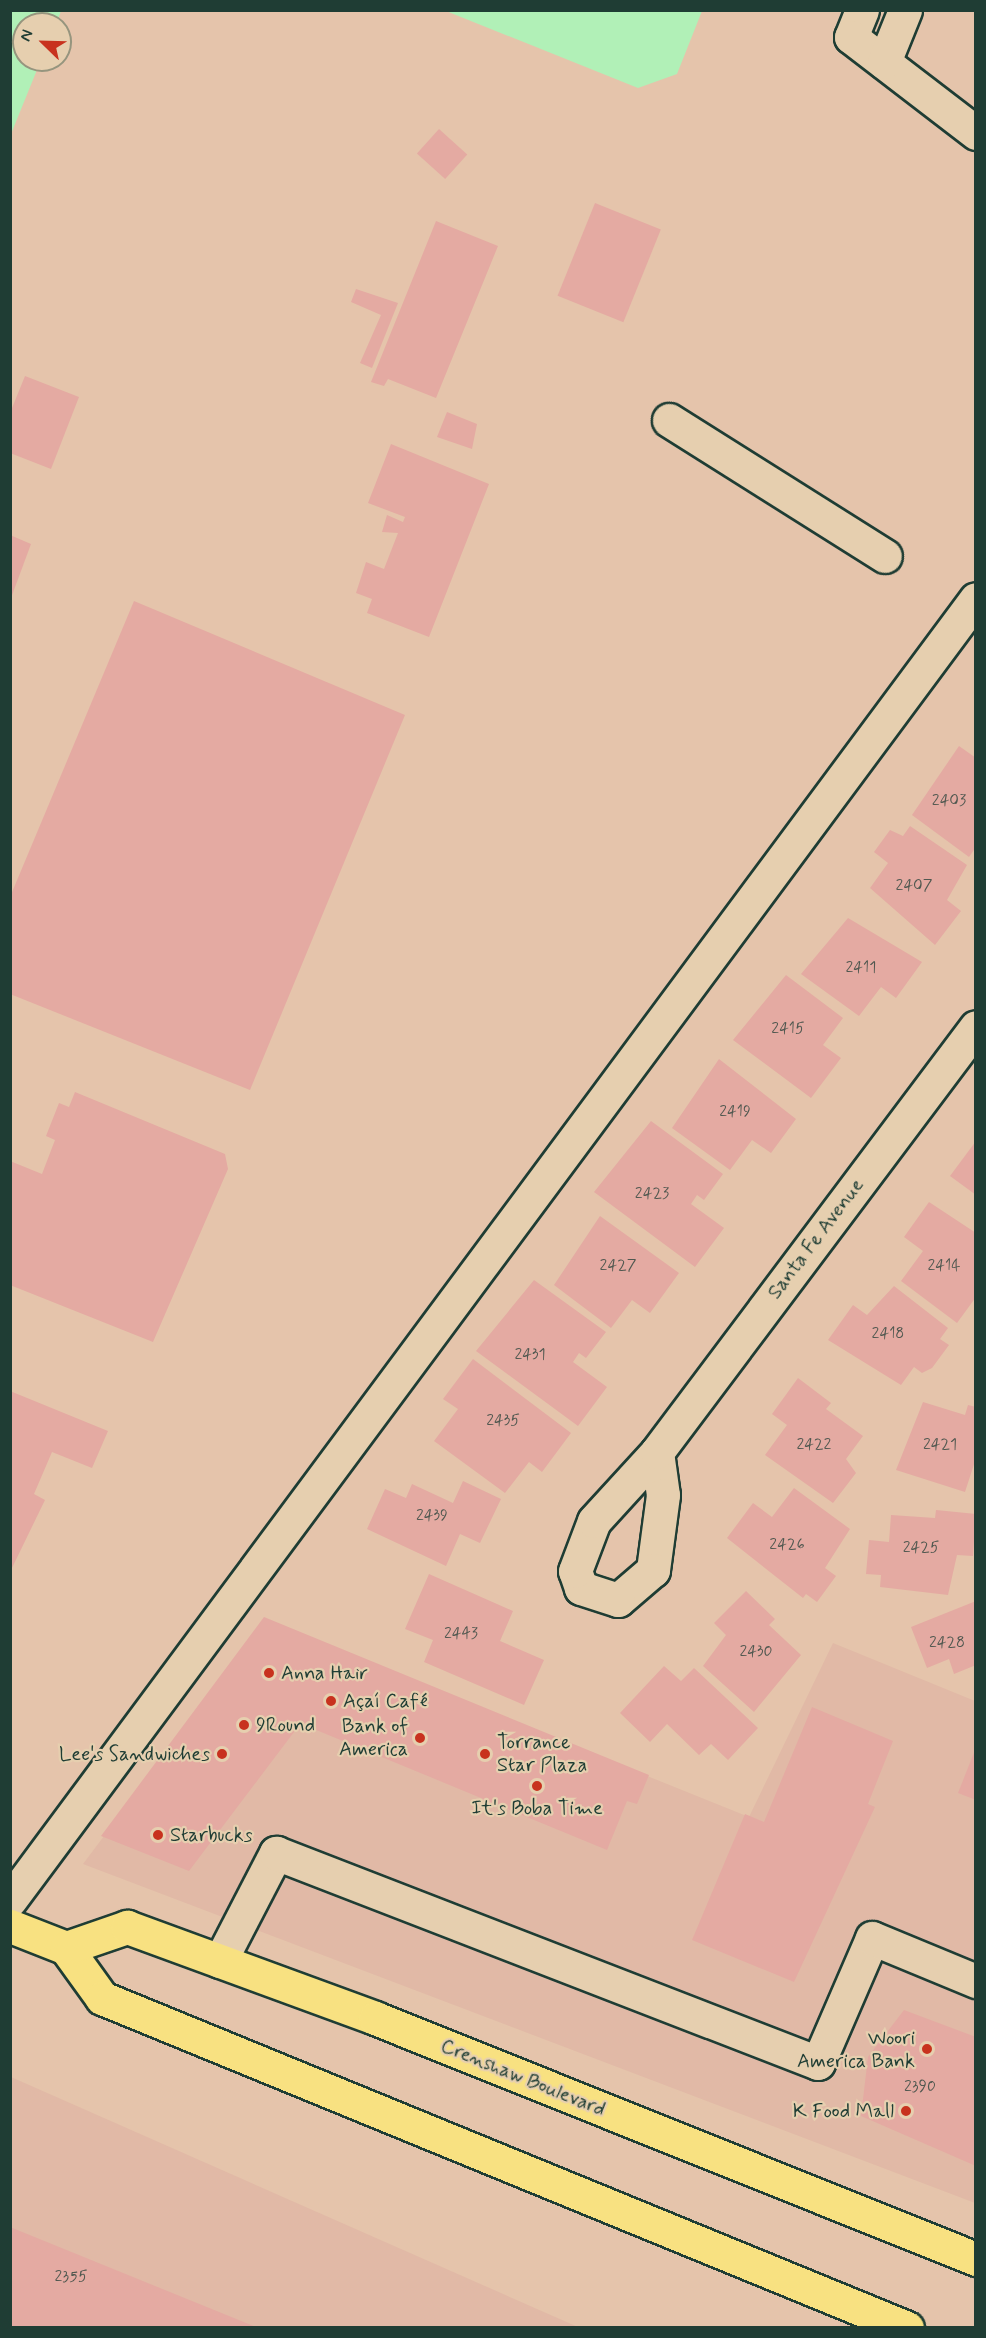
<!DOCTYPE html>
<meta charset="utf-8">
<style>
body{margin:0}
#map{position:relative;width:986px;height:2338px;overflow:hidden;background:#e5c4ab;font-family:Mynerve,sans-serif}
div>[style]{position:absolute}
.built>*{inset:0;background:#e1b9a6}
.green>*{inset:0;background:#b1f0b7}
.building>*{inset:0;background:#e4aaa2;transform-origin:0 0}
.roads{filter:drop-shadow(2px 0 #1f3d34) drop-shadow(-2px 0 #1f3d34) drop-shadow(0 2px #1f3d34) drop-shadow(0 -2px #1f3d34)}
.minor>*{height:33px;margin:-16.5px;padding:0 16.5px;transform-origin:16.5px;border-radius:16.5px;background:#e6cfaf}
.major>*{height:33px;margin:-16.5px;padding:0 16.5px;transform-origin:16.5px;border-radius:16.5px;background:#f8e181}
.dots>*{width:16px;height:16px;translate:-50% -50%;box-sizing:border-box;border:3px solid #e6cfaf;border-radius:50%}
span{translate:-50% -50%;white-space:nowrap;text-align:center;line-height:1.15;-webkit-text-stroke:4.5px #e6cfaf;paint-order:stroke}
.number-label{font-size:16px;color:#505850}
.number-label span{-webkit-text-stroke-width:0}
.street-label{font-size:20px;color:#1f3d34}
.poi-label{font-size:20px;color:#1f3d34}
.left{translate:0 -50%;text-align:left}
.right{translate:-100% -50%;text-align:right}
.frame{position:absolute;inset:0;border:12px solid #1f3d34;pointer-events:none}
.north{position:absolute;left:12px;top:12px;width:60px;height:60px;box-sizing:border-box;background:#e6cfaf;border:2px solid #96957e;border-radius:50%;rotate:293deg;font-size:16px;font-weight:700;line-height:24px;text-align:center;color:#1f3d34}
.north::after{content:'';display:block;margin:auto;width:21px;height:27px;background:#c8321e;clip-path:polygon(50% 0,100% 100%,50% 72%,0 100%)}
</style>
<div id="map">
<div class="built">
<div style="clip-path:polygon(265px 1622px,749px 1817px,833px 1643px,975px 1701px,975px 2203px,83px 1864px)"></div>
<div style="clip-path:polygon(11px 2077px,578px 2327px,11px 2327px)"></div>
</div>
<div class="green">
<div style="clip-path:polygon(11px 10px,61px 11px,56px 24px,24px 24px,24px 60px,41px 60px,11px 134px)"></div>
<div style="clip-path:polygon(446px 11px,702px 10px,702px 11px,677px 74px,638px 88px)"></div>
</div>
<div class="building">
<div style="left:439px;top:129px;width:38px;height:33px;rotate:42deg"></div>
<div style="left:595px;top:203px;width:71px;height:100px;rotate:22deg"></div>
<div style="clip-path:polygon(436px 221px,498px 246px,436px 398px,388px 379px,384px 386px,371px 382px)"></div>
<div style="clip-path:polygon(356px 289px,398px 303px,372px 368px,360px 363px,381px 315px,351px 302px)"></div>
<div style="clip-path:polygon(25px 376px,79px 397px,51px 469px,10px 453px,10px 413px)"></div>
<div style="clip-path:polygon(447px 412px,477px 424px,472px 449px,437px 437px)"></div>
<div style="clip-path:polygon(391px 444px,489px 484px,429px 637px,367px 613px,372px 599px,356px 593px,366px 562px,384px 569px,398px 533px,382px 532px,387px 515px,403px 522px,405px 517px,368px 503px)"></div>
<div style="clip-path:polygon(10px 535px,31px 544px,11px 598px,10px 598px)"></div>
<div style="clip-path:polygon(134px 601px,405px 715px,250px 1090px,10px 994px,10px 897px)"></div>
<div style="clip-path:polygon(959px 746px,976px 758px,976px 847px,969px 857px,912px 815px)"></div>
<div style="clip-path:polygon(910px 826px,967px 865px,947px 900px,961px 911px,935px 945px,870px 888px,888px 863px,874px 852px,890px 830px,903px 836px)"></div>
<div style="clip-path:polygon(848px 918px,922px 962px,896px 998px,881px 987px,859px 1016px,801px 974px)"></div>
<div style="clip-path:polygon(786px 975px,843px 1018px,823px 1045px,841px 1058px,811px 1098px,733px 1040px)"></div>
<div style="clip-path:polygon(719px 1059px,796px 1119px,771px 1153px,752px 1140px,730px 1170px,672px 1128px)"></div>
<div style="clip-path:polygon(75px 1092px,225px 1154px,228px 1169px,153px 1342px,10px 1285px,10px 1161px,42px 1174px,55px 1140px,46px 1136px,59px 1103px,69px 1107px)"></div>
<div style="clip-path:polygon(651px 1121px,723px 1174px,704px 1200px,697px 1195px,691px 1204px,724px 1228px,695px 1267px,594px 1192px)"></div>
<div style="clip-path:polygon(976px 1141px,976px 1195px,950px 1176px)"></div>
<div style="clip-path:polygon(929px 1202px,976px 1233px,976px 1297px,957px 1323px,901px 1281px,923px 1251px,904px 1237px)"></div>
<div style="clip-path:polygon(600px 1216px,679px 1273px,650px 1313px,632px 1300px,611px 1328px,554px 1285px)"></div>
<div style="clip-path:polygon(534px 1280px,606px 1332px,586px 1358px,579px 1353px,573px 1362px,607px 1387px,578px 1426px,476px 1351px)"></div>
<div style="clip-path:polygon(894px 1286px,948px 1328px,940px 1339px,949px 1345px,932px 1368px,922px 1373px,914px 1367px,901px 1385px,828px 1340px,853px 1305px,867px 1315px)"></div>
<div style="clip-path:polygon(473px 1359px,571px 1433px,542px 1472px,529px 1462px,505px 1493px,434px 1441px,458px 1409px,443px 1399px)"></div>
<div style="clip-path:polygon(798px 1378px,831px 1403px,826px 1409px,863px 1436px,846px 1459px,856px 1473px,833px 1503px,765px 1455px,787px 1425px,772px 1414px)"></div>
<div style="clip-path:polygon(10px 1391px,108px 1431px,92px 1468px,52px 1452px,34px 1494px,45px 1500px,11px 1570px)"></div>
<div style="clip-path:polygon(923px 1402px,965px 1415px,968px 1405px,976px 1407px,976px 1458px,965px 1492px,896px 1470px)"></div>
<div style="clip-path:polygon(463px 1481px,501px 1499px,480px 1543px,460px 1534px,446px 1566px,367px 1529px,385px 1489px,406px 1498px,412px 1484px,453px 1503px)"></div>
<div style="clip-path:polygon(794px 1488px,850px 1529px,825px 1568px,836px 1576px,817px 1602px,806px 1594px,803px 1598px,727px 1538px,753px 1503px,772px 1517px)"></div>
<div style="clip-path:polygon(936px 1510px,976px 1514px,973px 1556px,957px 1555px,948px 1595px,880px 1587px,881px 1575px,866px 1574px,869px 1540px,889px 1542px,891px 1515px,935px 1518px)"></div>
<div style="clip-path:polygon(429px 1574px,513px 1611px,500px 1641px,544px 1660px,524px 1705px,424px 1662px,433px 1640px,405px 1629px)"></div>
<div style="clip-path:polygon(746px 1591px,775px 1619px,769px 1625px,801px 1655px,754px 1712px,703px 1666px,726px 1635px,714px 1623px)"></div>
<div style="clip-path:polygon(976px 1601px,976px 1665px,954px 1674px,949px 1659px,927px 1668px,911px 1627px)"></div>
<div style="clip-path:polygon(264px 1617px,649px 1775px,637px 1804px,627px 1801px,607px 1850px,309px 1727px,294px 1732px,189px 1871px,101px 1836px)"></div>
<div style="clip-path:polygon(664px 1666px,681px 1681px,694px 1668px,758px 1728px,728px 1760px,711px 1744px,699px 1755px,667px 1724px,650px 1742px,620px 1713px)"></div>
<div style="clip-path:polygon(812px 1707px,893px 1741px,868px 1804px,875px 1807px,794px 1982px,692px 1940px,745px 1814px,764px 1822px)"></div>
<div style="clip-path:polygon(975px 1750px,976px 1750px,976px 1800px,958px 1793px)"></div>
<div style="clip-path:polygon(904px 2010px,976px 2037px,976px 2166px,861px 2116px,868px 2057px)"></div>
<div style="clip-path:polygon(10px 2227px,256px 2327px,256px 2328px,10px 2328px)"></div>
</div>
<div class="roads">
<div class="minor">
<div style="left:862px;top:10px;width:29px;rotate:112deg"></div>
<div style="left:851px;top:37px;width:158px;rotate:37.5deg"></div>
<div style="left:884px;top:62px;width:56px;rotate:-68deg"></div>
<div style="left:669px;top:420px;width:255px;rotate:32.2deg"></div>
<div style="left:657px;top:1452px;width:43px;rotate:82.1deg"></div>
<div style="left:663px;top:1495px;width:76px;rotate:97.6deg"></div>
<div style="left:653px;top:1570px;width:46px;rotate:139.4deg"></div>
<div style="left:618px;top:1600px;width:39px;rotate:-162deg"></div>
<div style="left:581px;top:1588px;width:18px;rotate:-109deg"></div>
<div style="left:575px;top:1571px;width:53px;rotate:-69.2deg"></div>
<div style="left:594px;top:1521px;width:93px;rotate:-47.6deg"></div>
<div style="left:657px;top:1452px;width:531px;rotate:-53.11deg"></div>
<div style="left:10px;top:1900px;width:1620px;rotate:-53.41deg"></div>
<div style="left:220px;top:1961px;width:122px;rotate:-62.6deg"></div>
<div style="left:276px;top:1853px;width:581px;rotate:21.18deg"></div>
<div style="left:818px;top:2063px;width:136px;rotate:-66.6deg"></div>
<div style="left:872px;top:1938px;width:113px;rotate:22.5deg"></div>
</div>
<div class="major">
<div style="left:10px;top:1926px;width:60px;rotate:21.4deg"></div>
<div style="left:66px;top:1948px;width:62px;rotate:54.2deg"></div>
<div style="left:102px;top:1998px;width:870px;rotate:22.29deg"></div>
<div style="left:66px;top:1948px;width:65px;rotate:-19deg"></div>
<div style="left:127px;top:1927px;width:264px;rotate:20.1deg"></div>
<div style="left:375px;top:2018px;width:648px;rotate:21.85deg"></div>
</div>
</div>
<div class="dots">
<div style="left:269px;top:1673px;background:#c8321e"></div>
<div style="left:331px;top:1701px;background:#c8321e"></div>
<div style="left:244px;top:1725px;background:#c8321e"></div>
<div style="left:420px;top:1738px;background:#c8321e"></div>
<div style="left:222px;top:1754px;background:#c8321e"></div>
<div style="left:485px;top:1754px;background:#c8321e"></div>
<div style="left:537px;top:1786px;background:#c8321e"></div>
<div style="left:158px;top:1835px;background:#c8321e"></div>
<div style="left:927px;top:2049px;background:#c8321e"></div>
<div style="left:906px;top:2111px;background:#c8321e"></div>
</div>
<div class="number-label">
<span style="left:949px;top:801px">2403</span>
<span style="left:914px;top:886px">2407</span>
<span style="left:861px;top:968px">2411</span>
<span style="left:788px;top:1029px">2415</span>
<span style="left:735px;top:1112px">2419</span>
<span style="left:652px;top:1194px">2423</span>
<span style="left:618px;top:1266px">2427</span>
<span style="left:944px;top:1266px">2414</span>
<span style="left:888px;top:1334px">2418</span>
<span style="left:530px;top:1355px">2431</span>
<span style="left:503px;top:1421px">2435</span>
<span style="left:814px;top:1445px">2422</span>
<span style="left:940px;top:1445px">2421</span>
<span style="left:432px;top:1516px">2439</span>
<span style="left:787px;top:1545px">2426</span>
<span style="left:921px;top:1548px">2425</span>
<span style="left:461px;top:1634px">2443</span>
<span style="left:947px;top:1643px">2428</span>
<span style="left:756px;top:1652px">2430</span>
<span style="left:920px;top:2087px">2390</span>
<span style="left:71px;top:2277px">2355</span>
</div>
<div class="street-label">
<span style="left:816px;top:1239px;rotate:-53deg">Santa Fe Avenue</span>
<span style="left:523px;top:2078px;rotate:22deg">Crenshaw Boulevard</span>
</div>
<div class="poi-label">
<span class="left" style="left:281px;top:1673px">Anna Hair</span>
<span class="left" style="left:343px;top:1701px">Açaí Café</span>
<span class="left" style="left:256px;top:1725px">9Round</span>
<span class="right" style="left:408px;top:1738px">Bank of<br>America</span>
<span class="left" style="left:497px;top:1754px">Torrance<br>Star Plaza</span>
<span class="right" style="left:210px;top:1754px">Lee's Sandwiches</span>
<span style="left:537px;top:1808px">It's Boba Time</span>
<span class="left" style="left:170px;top:1835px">Starbucks</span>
<span class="right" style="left:915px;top:2050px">Woori<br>America Bank</span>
<span class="right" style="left:894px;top:2111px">K Food Mall</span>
</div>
<div class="frame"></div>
<div class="north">N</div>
</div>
